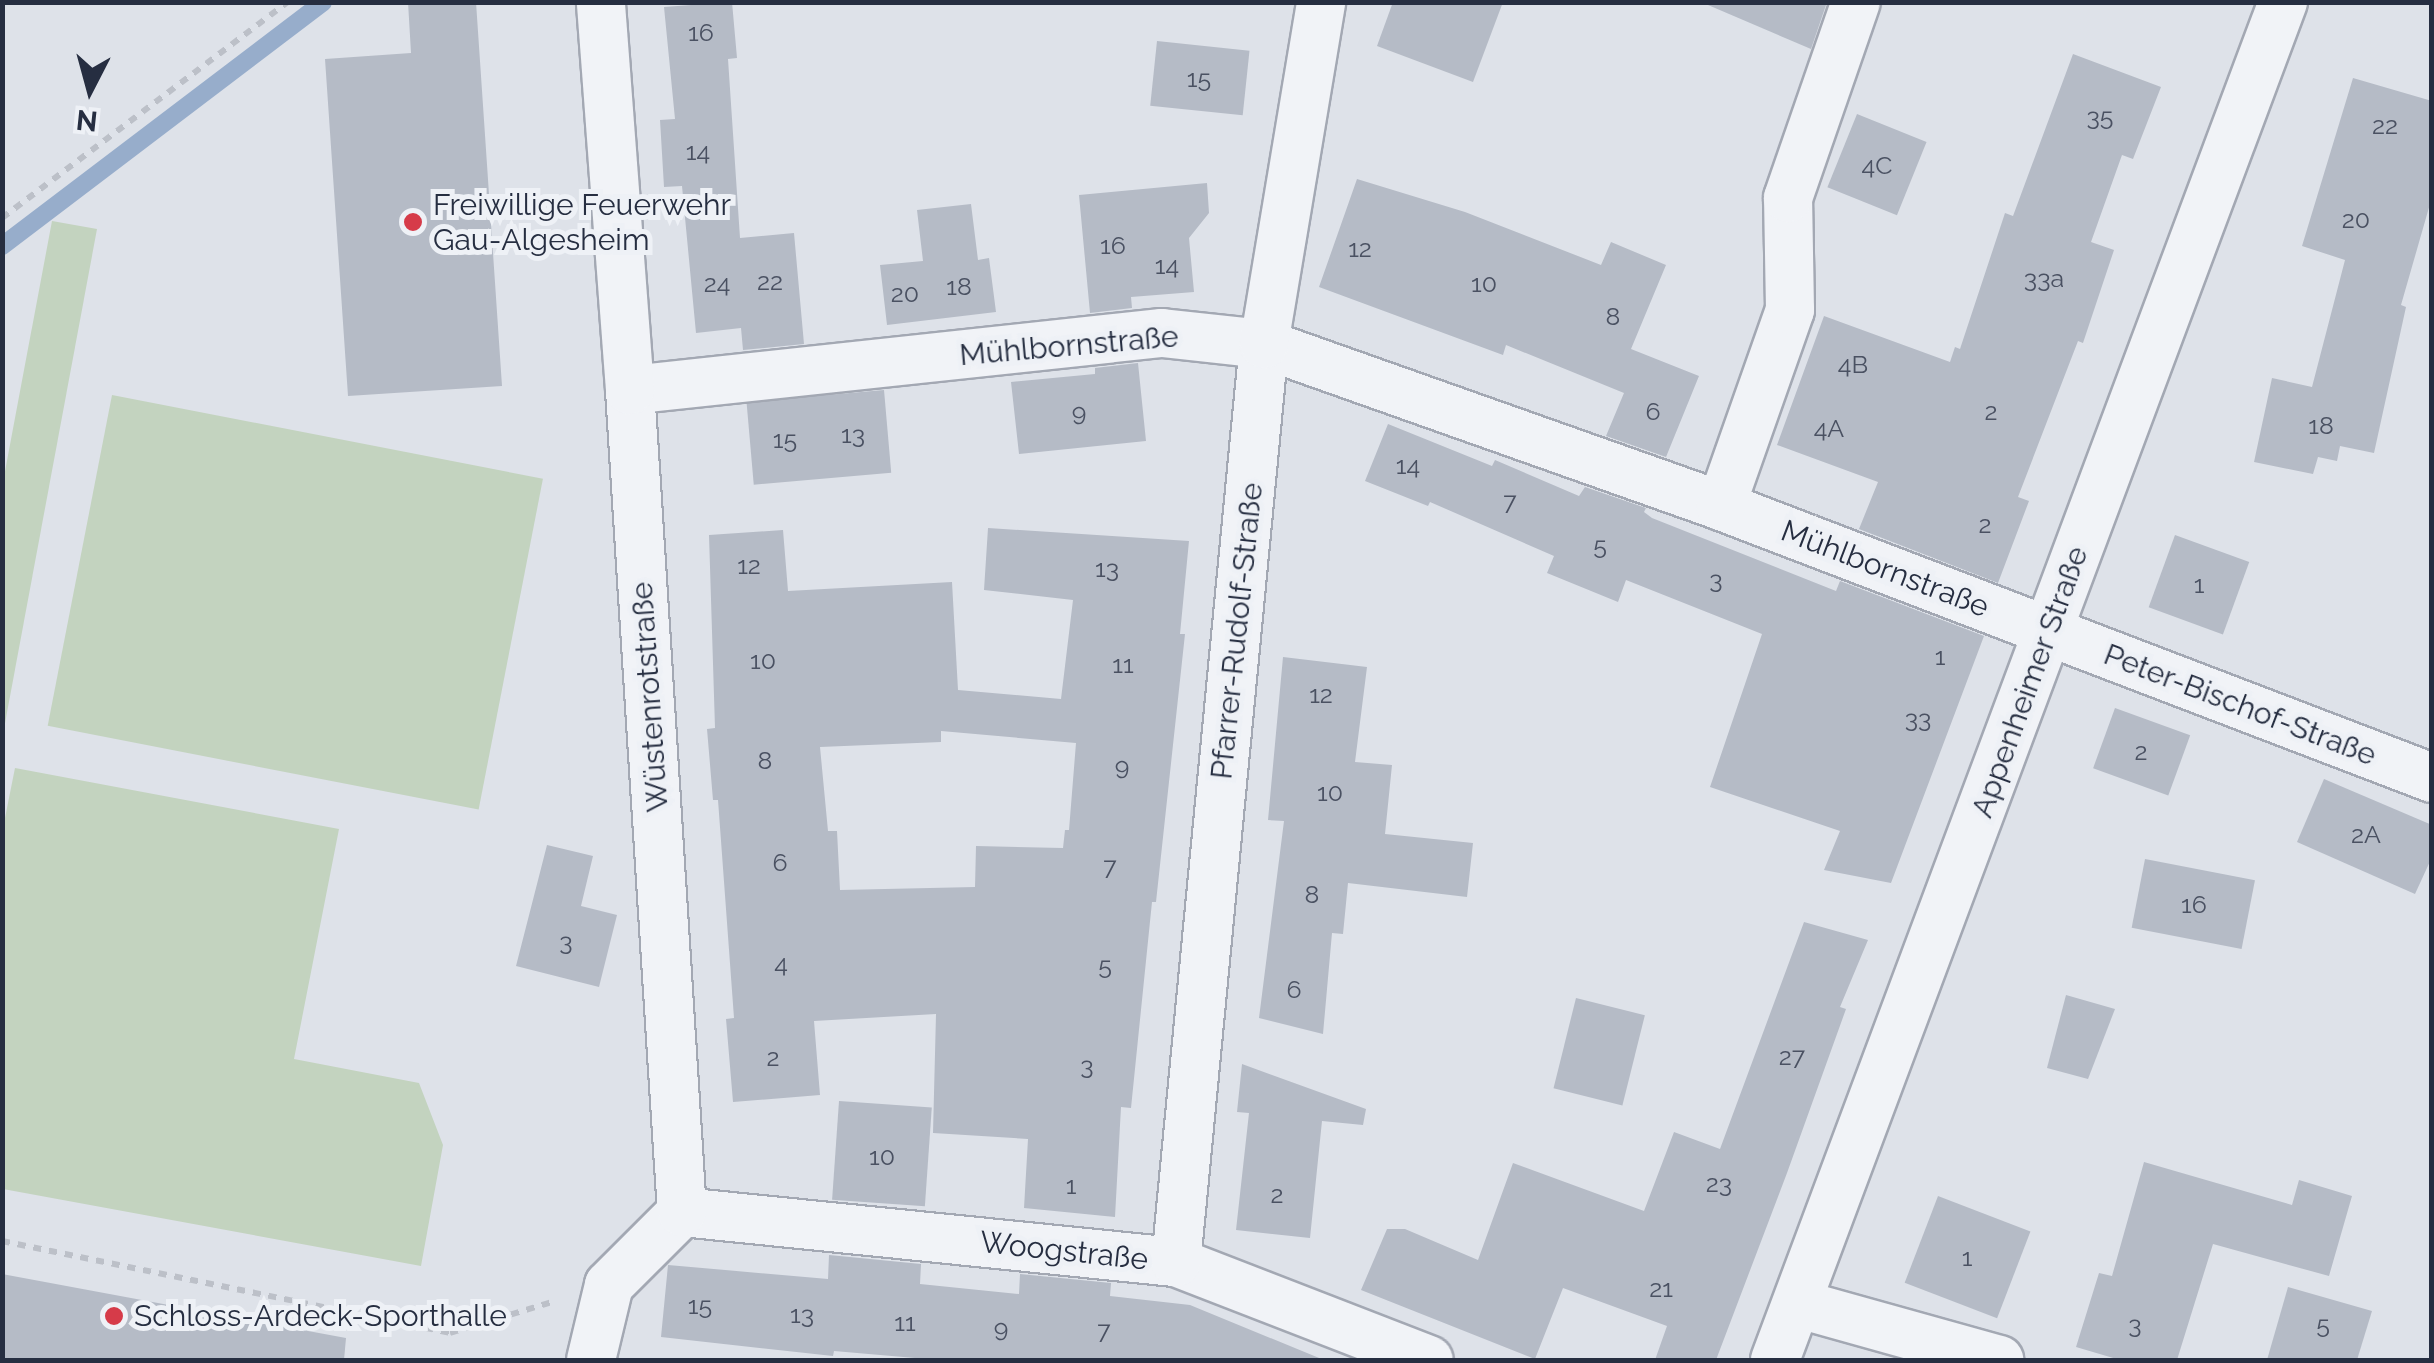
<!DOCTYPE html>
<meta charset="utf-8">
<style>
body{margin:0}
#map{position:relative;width:2434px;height:1363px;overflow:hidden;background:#dee2e9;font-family:Raleway,sans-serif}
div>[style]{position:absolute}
.green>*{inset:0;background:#c3d3bf;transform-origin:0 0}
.stream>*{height:18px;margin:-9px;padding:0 9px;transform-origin:9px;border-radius:9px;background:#97adcb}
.building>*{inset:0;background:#b5bbc6;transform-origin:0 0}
.path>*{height:6px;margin-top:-3px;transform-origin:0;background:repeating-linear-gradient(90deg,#bcc0c8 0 8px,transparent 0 16px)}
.roads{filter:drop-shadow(2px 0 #a3a8b3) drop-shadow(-2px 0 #a3a8b3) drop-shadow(0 2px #a3a8b3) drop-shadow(0 -2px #a3a8b3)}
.street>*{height:48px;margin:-24px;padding:0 24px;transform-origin:24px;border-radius:24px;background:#f1f3f7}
.dots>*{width:28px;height:28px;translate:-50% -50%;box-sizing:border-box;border:5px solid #eef1f6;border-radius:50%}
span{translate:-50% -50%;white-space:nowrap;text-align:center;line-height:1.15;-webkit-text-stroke:10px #eef1f6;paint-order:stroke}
.number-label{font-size:25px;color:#4a5162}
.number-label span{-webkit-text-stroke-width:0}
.poi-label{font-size:30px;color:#262e41}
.left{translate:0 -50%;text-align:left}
.street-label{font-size:30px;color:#262e41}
.frame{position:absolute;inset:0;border:5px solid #262e41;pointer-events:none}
.north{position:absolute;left:40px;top:40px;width:100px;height:100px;-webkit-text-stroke:8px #eef1f6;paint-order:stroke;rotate:186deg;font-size:28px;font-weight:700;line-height:40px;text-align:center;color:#262e41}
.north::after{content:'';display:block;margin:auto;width:35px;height:45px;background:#262e41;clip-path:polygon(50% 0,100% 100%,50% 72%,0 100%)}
</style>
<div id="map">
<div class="green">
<div style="clip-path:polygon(52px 221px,97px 229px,3px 734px,3px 482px)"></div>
<div style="left:112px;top:395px;width:439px;height:337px;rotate:11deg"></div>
<div style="clip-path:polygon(15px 768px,339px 829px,294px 1059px,419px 1083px,443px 1145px,421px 1266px,3px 1189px,2px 833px)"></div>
</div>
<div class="stream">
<div style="left:2px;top:246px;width:403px;rotate:-37.2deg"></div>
</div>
<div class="building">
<div style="clip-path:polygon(408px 2px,476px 2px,502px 386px,348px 396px,325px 59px,411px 53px)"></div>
<div style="clip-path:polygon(732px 2px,737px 58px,728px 59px,740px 238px,794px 233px,804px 344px,743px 350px,741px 328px,696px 333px,682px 186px,664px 187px,660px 120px,675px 119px,664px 7px)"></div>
<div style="clip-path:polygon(1393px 2px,1503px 2px,1473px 82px,1377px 46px)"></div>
<div style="clip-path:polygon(1701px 2px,1827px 2px,1811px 49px)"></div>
<div style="left:1157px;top:41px;width:93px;height:65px;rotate:6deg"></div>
<div style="clip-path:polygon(2073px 54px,2161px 87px,2133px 159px,2122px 155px,2091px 242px,2114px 250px,2083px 343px,2078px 341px,2018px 497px,2029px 501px,1998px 583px,1859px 529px,1878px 482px,1777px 445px,1824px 316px,1950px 362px,1955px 347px,1960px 349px,2005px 213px,2013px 216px)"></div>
<div style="clip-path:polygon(2353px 78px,2432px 101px,2432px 197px,2401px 305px,2406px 307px,2374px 453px,2340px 446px,2337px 461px,2318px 457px,2313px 474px,2254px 462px,2272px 378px,2312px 387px,2345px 260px,2302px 246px)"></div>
<div style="left:1857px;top:114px;width:75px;height:79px;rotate:22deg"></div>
<div style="clip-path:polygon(1357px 179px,1465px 212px,1601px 265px,1611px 242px,1666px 265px,1631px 349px,1699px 376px,1666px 457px,1606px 436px,1624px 393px,1506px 345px,1503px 355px,1319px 287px)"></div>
<div style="clip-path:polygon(1207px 183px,1209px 213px,1189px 238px,1194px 292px,1131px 297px,1132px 308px,1090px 313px,1079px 195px)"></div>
<div style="clip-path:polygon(971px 204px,978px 260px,989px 258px,996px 312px,887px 325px,880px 265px,923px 261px,917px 210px)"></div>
<div style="clip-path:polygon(1138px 363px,1146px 441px,1019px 454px,1011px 382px,1095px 374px,1095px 368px)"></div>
<div style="left:884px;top:390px;width:83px;height:138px;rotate:85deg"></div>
<div style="clip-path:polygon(1388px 424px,1492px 466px,1495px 460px,1579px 496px,1585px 487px,1646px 508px,1644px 512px,1652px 518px,1836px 591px,1840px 581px,1984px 636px,1891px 883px,1824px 870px,1840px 831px,1710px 787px,1762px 634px,1626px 580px,1618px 602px,1547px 573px,1554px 556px,1430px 502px,1428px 506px,1365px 481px)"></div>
<div style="clip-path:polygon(evenodd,988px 528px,1189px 541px,1180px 634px,1185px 634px,1156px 902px,1152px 902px,1131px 1108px,1121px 1107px,1115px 1217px,1024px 1208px,1028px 1139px,933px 1133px,936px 1014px,814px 1021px,820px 1095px,733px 1102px,726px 1019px,734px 1018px,718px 800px,713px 800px,707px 729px,715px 728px,709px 535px,783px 530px,788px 591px,952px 582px,958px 690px,1061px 699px,1073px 600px,984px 590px,988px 528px,941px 731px,1076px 743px,1069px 830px,1065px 830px,1063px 848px,976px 846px,975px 887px,840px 890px,837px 831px,828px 831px,820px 747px,941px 742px,941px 731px)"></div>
<div style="left:2175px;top:535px;width:79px;height:77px;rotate:20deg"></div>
<div style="clip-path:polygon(1283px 657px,1367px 667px,1355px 762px,1392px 765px,1385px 834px,1473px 843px,1467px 897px,1348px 883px,1343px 934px,1332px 933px,1323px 1034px,1259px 1018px,1284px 821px,1268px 820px)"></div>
<div style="left:2115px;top:708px;width:80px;height:64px;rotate:20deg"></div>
<div style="clip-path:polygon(2324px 779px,2432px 825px,2432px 857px,2415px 894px,2297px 842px)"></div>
<div style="clip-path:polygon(547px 845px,593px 856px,581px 906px,617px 915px,599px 987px,516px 966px)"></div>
<div style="left:2145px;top:859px;width:112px;height:70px;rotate:11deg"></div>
<div style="clip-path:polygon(1804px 922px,1868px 940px,1840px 1007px,1846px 1009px,1787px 1173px,1716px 1360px,1655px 1360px,1667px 1326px,1563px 1288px,1535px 1359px,1361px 1290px,1387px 1229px,1405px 1229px,1478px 1260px,1513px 1163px,1644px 1211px,1674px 1132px,1720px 1149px)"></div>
<div style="clip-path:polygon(2066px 995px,2115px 1009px,2088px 1079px,2047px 1068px)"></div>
<div style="left:1576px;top:998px;width:71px;height:93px;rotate:14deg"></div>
<div style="clip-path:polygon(1242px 1064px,1366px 1109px,1363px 1125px,1322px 1121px,1310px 1238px,1236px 1230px,1249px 1113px,1237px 1112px)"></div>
<div style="left:839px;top:1101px;width:93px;height:99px;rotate:4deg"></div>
<div style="clip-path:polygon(2144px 1162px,2292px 1205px,2299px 1180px,2352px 1196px,2329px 1276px,2213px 1244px,2177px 1360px,2120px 1360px,2076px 1347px,2099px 1273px,2112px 1276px)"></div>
<div style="left:1938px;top:1196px;width:99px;height:93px;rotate:21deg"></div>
<div style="clip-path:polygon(829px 1255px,921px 1264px,920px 1284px,1019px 1294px,1020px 1274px,1111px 1283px,1110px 1296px,1190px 1305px,1324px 1360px,938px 1360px,834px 1351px,833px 1356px,661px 1337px,668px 1265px,828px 1279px)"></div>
<div style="clip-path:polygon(2px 1274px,346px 1338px,344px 1360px,2px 1360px)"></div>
<div style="clip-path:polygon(2288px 1287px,2372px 1311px,2357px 1360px,2267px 1360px)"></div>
</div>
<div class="path">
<div style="left:2px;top:218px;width:358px;rotate:-37.1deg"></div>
<div style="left:2px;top:1241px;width:457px;rotate:11.6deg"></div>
<div style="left:450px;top:1333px;width:107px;rotate:-16.9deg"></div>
</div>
<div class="roads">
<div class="street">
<div style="left:630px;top:390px;width:535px;rotate:-6.12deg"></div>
<div style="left:1162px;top:333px;width:103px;rotate:6.2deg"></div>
<div style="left:1264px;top:344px;width:485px;rotate:19.5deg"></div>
<div style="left:1721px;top:506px;width:761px;rotate:20.93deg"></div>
<div style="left:1721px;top:506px;width:208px;rotate:-70.6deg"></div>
<div style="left:1790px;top:310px;width:112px;rotate:-91deg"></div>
<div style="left:1788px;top:198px;width:207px;rotate:-70.9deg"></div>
<div style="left:682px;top:1212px;width:497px;rotate:5.8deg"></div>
<div style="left:1176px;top:1262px;width:271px;rotate:21.2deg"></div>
<div style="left:1176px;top:1262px;width:922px;rotate:-84.52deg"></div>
<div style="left:1264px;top:344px;width:347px;rotate:-80.5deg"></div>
<div style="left:1799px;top:1304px;width:208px;rotate:15.6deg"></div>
<div style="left:591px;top:1360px;width:77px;rotate:-76.5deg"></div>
<div style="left:609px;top:1285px;width:103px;rotate:-45deg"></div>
<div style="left:682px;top:1212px;width:824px;rotate:-93.62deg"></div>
<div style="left:630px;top:390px;width:389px;rotate:-94.3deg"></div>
<div style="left:1775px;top:1360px;width:1450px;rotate:-69.49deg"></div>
</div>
</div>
<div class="dots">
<div style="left:413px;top:222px;background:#d63b49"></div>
<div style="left:114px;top:1316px;background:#d63b49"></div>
</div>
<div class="number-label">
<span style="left:701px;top:32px">16</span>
<span style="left:1199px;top:78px">15</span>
<span style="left:2100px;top:116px">35</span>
<span style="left:2385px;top:125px">22</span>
<span style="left:698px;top:151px">14</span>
<span style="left:1877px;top:165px">4C</span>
<span style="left:2356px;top:219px">20</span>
<span style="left:1113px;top:245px">16</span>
<span style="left:1360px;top:248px">12</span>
<span style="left:1167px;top:265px">14</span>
<span style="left:2044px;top:278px">33a</span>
<span style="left:770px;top:281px">22</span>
<span style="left:717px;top:283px">24</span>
<span style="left:1484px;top:283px">10</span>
<span style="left:959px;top:286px">18</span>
<span style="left:905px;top:293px">20</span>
<span style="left:1613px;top:316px">8</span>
<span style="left:1853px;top:364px">4B</span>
<span style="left:1653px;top:411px">6</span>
<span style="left:1991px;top:411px">2</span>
<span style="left:1079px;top:412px">9</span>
<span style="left:2321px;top:425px">18</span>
<span style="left:1829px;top:428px">4A</span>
<span style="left:853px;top:434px">13</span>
<span style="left:785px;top:439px">15</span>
<span style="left:1408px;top:465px">14</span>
<span style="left:1510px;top:501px">7</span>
<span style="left:1985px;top:524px">2</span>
<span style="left:1600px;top:545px">5</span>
<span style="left:749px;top:565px">12</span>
<span style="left:1107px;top:568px">13</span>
<span style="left:1716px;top:579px">3</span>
<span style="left:2199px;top:584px">1</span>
<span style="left:1940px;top:656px">1</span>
<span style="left:763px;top:660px">10</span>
<span style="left:1123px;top:664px">11</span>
<span style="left:1321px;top:694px">12</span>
<span style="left:1918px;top:718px">33</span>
<span style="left:2141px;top:751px">2</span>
<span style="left:765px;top:760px">8</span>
<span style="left:1122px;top:766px">9</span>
<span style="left:1330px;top:792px">10</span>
<span style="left:2366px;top:834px">2A</span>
<span style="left:780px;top:862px">6</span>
<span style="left:1110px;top:866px">7</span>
<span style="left:1312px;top:894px">8</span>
<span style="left:2194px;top:904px">16</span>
<span style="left:566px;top:941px">3</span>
<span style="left:781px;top:963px">4</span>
<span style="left:1105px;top:965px">5</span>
<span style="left:1294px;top:989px">6</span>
<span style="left:1792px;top:1056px">27</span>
<span style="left:773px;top:1057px">2</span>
<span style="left:1087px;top:1065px">3</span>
<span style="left:882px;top:1156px">10</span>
<span style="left:1719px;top:1183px">23</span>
<span style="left:1071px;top:1185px">1</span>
<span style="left:1277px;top:1194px">2</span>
<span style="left:1967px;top:1257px">1</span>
<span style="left:1661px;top:1288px">21</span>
<span style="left:700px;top:1305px">15</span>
<span style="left:802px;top:1314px">13</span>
<span style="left:905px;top:1322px">11</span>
<span style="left:2135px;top:1324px">3</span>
<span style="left:2323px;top:1324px">5</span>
<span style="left:1001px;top:1328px">9</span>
<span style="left:1104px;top:1330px">7</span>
</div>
<div class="poi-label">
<span class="left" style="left:433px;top:222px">Freiwillige Feuerwehr<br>Gau-Algesheim</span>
<span class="left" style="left:134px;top:1316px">Schloss-Ardeck-Sporthalle</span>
</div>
<div class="street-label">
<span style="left:1069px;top:346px;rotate:-5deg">Mühlbornstraße</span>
<span style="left:1885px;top:569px;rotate:21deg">Mühlbornstraße</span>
<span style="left:1237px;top:631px;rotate:-84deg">Pfarrer-Rudolf-Straße</span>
<span style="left:2030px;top:682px;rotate:-70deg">Appenheimer Straße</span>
<span style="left:650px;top:697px;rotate:-94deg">Wüstenrotstraße</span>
<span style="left:2240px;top:705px;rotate:21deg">Peter-Bischof-Straße</span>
<span style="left:1064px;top:1251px;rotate:6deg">Woogstraße</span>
</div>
<div class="frame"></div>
<div class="north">N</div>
</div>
